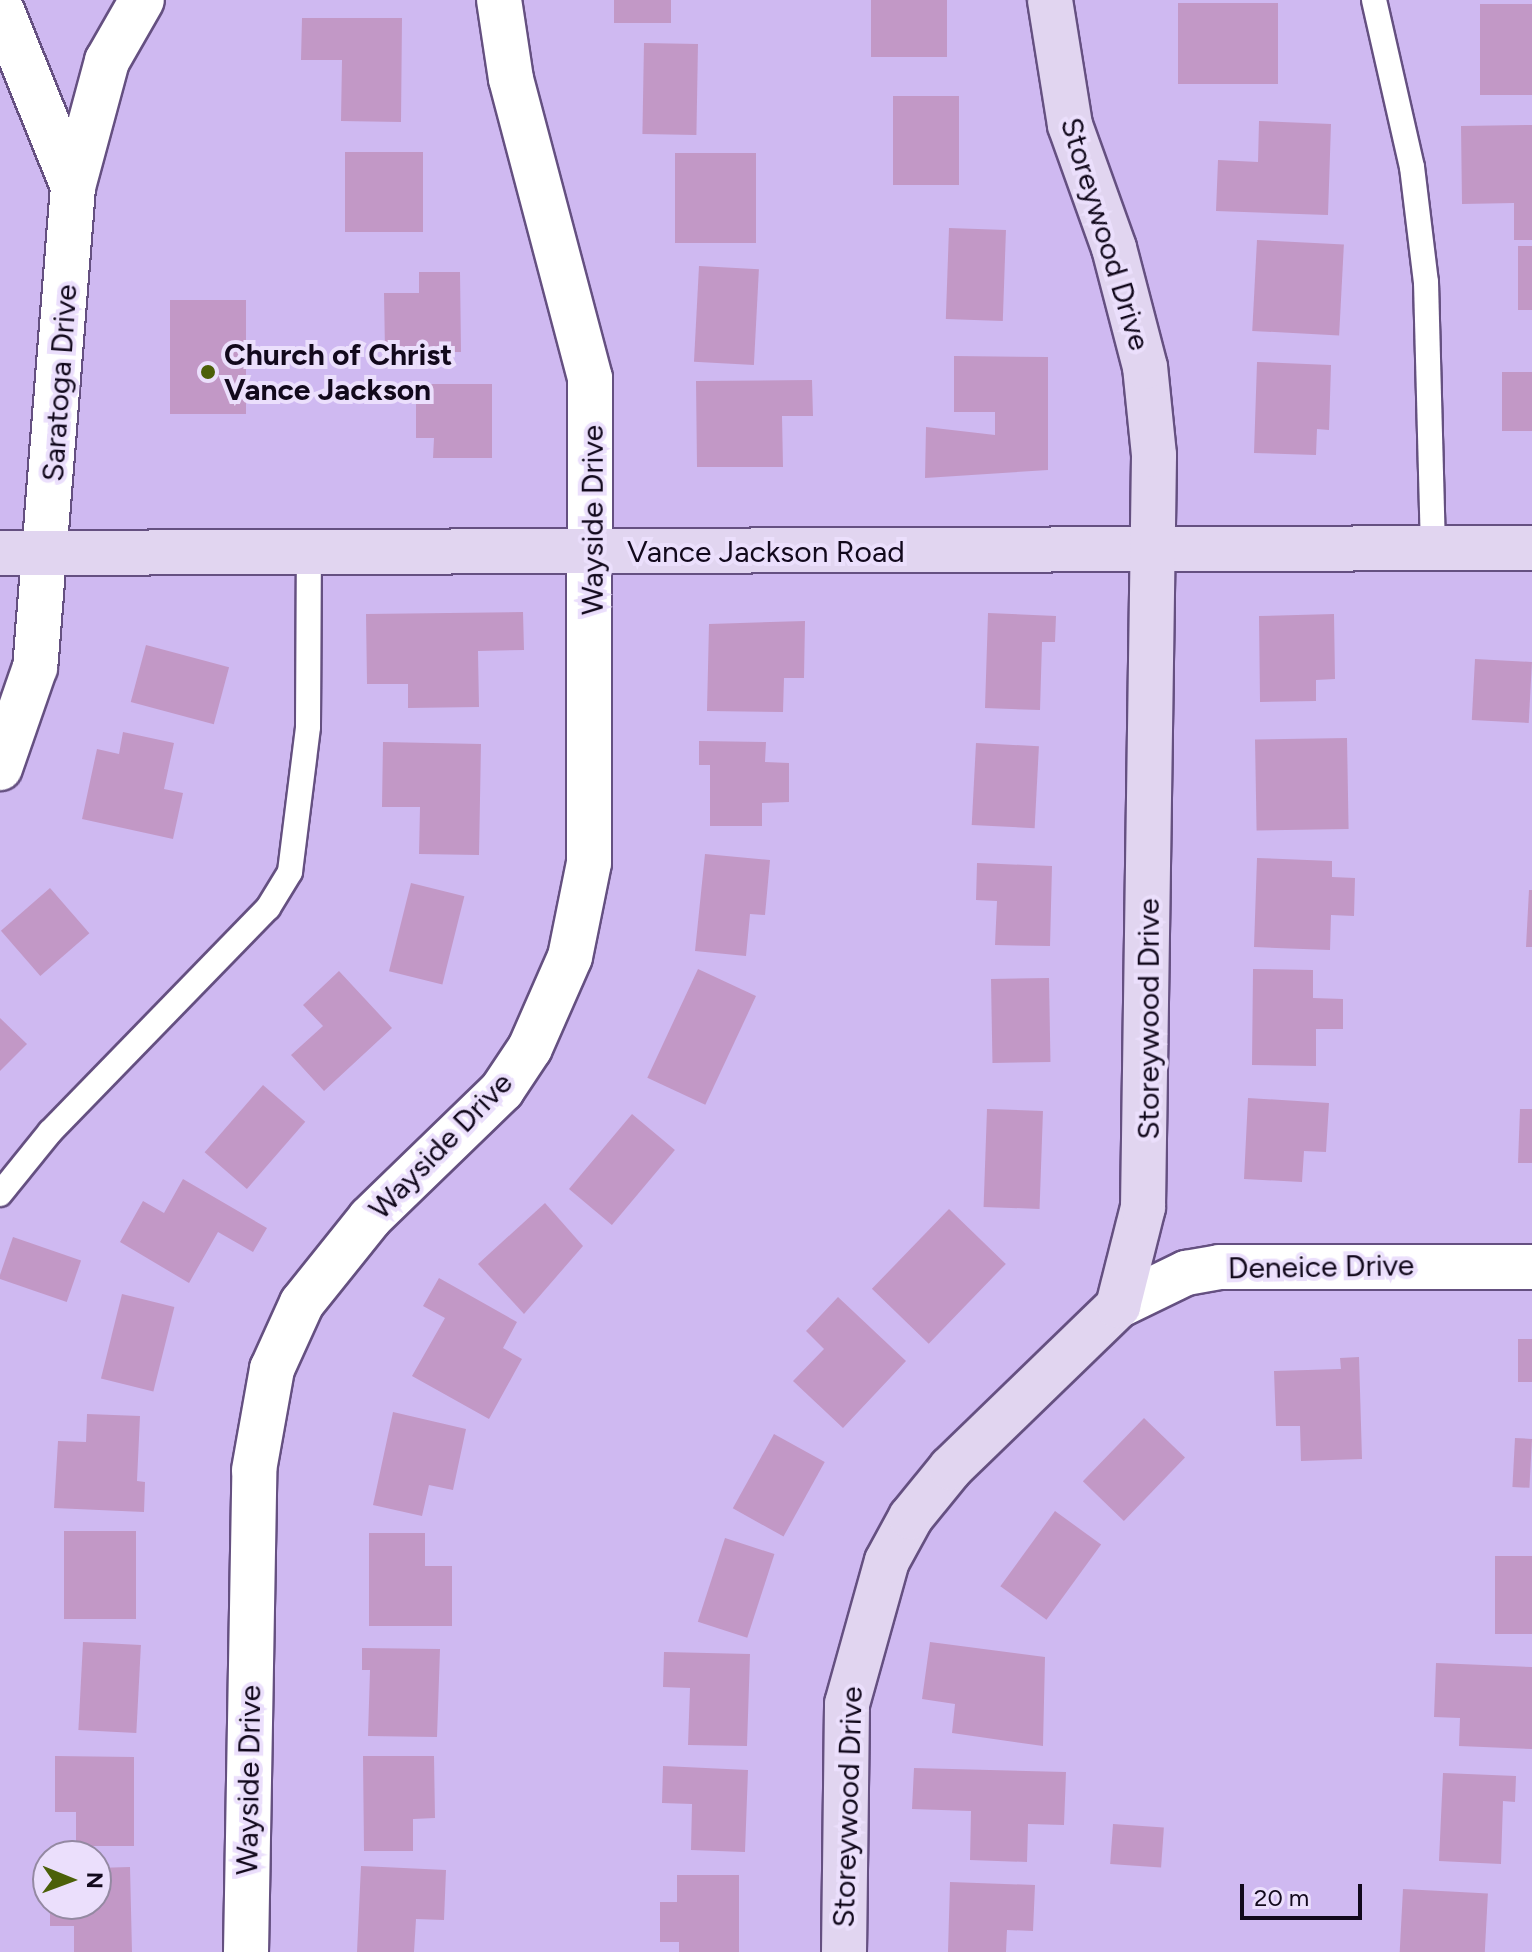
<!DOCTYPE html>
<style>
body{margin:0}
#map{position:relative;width:1532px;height:1952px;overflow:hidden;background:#cfb9f1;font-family:Figtree,sans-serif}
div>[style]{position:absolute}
.building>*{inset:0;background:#c298c6;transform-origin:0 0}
.roads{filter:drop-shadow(2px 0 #655081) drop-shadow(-2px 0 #655081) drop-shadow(0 2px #655081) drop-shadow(0 -2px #655081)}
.lane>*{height:24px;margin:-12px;padding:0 12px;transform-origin:12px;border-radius:12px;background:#fff}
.street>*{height:44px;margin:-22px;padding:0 22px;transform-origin:22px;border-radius:22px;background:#fff}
.secondary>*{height:44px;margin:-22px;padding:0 22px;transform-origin:22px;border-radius:22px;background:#e1d5f0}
.dots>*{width:22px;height:22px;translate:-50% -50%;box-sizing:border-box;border:4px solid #ebdffc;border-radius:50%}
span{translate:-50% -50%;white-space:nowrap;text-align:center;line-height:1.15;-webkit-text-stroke:8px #ebdffc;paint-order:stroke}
.street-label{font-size:30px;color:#12091c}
.poi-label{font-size:30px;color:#12091c;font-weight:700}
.left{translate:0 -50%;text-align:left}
.north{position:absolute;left:32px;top:1840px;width:80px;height:80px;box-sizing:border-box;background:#ebdffc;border:2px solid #9489a2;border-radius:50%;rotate:91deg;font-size:22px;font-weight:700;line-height:32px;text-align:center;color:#12091c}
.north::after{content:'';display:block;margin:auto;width:28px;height:36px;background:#4c6009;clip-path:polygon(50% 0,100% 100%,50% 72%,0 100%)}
.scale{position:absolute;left:1240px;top:1884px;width:122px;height:36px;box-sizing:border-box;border:4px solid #12091c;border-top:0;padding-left:10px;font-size:24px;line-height:28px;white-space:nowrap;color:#12091c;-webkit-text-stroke:6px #ebdffc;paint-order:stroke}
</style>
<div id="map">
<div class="building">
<div style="left:614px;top:0;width:57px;height:23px"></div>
<div style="left:871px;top:0;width:76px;height:57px"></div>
<div style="left:1178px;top:3px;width:100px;height:81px"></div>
<div style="left:1480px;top:4px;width:52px;height:91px"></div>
<div style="clip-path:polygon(302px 18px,402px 18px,401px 122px,341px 121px,342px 60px,301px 60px)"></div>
<div style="left:644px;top:43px;width:54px;height:91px;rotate:1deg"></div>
<div style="left:893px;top:96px;width:66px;height:89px"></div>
<div style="clip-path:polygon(1259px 121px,1331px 124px,1328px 215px,1216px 211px,1218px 160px,1258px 162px)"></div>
<div style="clip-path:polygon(1532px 125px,1532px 240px,1514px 240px,1514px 203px,1462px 204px,1461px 126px)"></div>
<div style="left:345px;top:152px;width:78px;height:80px"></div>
<div style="left:675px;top:153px;width:81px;height:90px"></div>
<div style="left:949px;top:228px;width:57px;height:91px;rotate:2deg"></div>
<div style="left:1257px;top:240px;width:87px;height:91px;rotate:3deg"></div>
<div style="left:1518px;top:246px;width:14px;height:64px"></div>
<div style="left:699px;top:266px;width:60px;height:96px;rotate:3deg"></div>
<div style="clip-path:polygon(419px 272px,460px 272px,461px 352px,385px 352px,384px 293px,419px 293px)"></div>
<div style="left:170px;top:300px;width:76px;height:114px"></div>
<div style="clip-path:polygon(954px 356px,1048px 357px,1048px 470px,925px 478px,926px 427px,995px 435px,995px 412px,954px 412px)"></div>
<div style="clip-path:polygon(1257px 362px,1331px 365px,1329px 430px,1317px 429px,1316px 455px,1254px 453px)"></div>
<div style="left:1502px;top:372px;width:30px;height:59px"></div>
<div style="clip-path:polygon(812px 380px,813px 416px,782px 416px,783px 467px,697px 467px,696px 381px)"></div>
<div style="clip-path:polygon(416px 384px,492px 384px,492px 458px,433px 458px,434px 438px,416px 438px)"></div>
<div style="clip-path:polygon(523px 612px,524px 650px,478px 651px,479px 707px,408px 708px,408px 684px,367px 684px,366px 614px)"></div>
<div style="clip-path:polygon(988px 613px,1056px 616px,1055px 642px,1042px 642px,1040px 710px,985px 708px)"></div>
<div style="clip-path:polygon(1334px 614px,1335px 679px,1316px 680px,1316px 701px,1260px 702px,1259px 616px)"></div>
<div style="clip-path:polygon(805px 621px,804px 678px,784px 678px,783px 712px,707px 711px,709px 624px)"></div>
<div style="left:146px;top:645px;width:86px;height:59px;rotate:15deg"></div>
<div style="left:1475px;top:659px;width:57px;height:61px;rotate:3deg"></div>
<div style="clip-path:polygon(123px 732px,174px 743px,164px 789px,183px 793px,173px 839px,82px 819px,97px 749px,119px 754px)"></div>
<div style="left:1347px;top:738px;width:91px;height:92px;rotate:89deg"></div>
<div style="clip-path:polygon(699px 741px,766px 742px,765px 762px,789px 763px,789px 802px,762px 803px,762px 826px,710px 826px,710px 765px,699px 765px)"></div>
<div style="clip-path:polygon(383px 742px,481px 744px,479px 855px,419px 854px,420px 807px,382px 807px)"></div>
<div style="left:976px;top:743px;width:63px;height:82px;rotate:3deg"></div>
<div style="clip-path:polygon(705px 854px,770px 860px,765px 915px,750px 914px,746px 956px,695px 951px)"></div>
<div style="clip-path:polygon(1257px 858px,1332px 861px,1332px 877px,1355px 878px,1354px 916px,1331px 915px,1330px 950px,1254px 947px)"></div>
<div style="clip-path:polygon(977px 863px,1052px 866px,1050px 946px,995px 945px,997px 901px,976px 900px)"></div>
<div style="left:411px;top:883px;width:55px;height:91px;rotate:14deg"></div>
<div style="left:50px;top:888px;width:60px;height:65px;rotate:49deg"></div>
<div style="clip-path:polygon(1529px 890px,1532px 890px,1532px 947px,1526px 947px)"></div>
<div style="left:698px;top:969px;width:64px;height:120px;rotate:25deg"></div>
<div style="clip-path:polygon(1253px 969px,1313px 970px,1313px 998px,1343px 999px,1343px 1029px,1316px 1029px,1316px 1066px,1252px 1065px)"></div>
<div style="clip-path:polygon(339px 971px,392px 1028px,324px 1091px,291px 1055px,323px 1026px,303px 1005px)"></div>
<div style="left:1049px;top:978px;width:84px;height:58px;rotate:89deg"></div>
<div style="clip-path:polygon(0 1018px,27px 1044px,0 1071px)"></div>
<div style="left:263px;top:1085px;width:56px;height:89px;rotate:41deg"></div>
<div style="clip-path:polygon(1248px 1098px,1329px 1103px,1326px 1152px,1304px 1151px,1302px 1182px,1244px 1179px)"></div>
<div style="left:987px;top:1109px;width:56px;height:98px;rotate:2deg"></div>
<div style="clip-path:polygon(1520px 1109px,1532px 1109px,1532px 1163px,1518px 1163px)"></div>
<div style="left:632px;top:1114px;width:56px;height:98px;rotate:40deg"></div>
<div style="clip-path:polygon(183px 1179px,267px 1228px,253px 1252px,218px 1232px,189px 1283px,120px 1242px,143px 1201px,164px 1213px)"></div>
<div style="clip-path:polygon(545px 1203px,583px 1246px,524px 1314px,478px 1264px)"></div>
<div style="left:949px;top:1209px;width:79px;height:111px;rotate:44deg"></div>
<div style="left:13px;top:1237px;width:72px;height:44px;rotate:19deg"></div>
<div style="clip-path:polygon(439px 1278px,517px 1322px,503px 1348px,522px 1359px,489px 1419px,412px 1376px,445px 1318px,423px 1306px)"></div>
<div style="left:122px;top:1294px;width:54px;height:87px;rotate:14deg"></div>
<div style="clip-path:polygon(838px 1297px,906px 1361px,843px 1428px,793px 1381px,824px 1349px,806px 1331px)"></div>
<div style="left:1518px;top:1339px;width:14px;height:43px"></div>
<div style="clip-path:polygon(1359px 1357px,1362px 1459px,1301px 1461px,1300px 1426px,1276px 1426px,1274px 1371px,1341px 1369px,1340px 1358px)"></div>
<div style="clip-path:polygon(393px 1412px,466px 1429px,453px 1490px,429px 1485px,422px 1516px,373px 1505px)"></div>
<div style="clip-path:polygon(87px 1414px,140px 1416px,137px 1481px,145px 1482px,144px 1512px,54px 1508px,58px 1441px,86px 1442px)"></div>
<div style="left:1144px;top:1418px;width:57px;height:88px;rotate:44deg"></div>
<div style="left:774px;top:1434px;width:58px;height:85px;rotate:29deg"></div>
<div style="left:1515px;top:1438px;width:17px;height:49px;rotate:3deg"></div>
<div style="left:1055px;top:1511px;width:57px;height:93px;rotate:36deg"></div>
<div style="left:64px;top:1531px;width:72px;height:88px"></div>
<div style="clip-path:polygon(369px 1533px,425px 1533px,425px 1566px,452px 1566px,452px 1626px,369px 1626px)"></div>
<div style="left:725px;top:1538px;width:52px;height:88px;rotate:18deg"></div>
<div style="left:1532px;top:1556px;width:78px;height:37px;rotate:90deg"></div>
<div style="left:83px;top:1642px;width:58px;height:88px;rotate:3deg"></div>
<div style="clip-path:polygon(930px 1642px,1045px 1657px,1043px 1746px,952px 1733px,955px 1704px,922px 1699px)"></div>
<div style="clip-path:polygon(362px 1648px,440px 1649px,437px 1737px,368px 1736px,370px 1670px,362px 1670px)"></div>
<div style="clip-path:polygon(664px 1652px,750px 1654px,747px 1746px,688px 1745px,690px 1688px,663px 1687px)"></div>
<div style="clip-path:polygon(1436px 1663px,1532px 1667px,1532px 1749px,1459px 1746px,1460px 1718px,1434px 1717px)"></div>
<div style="clip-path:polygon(55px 1756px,134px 1757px,134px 1846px,76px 1846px,76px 1812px,55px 1812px)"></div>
<div style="clip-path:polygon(363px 1756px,434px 1756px,435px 1818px,413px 1819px,413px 1851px,364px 1851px)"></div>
<div style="clip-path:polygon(663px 1766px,748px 1770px,745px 1852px,691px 1850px,692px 1804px,662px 1803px)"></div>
<div style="clip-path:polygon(914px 1768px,1066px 1772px,1064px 1825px,1028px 1824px,1027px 1862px,970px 1860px,971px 1811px,912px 1809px)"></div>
<div style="clip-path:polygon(1443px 1773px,1516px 1776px,1515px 1802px,1503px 1801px,1501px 1864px,1439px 1861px)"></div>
<div style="left:1113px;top:1824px;width:51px;height:40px;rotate:4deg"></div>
<div style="clip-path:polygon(361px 1866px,446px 1870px,444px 1920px,416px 1919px,414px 1952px,357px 1952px)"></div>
<div style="clip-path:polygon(130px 1867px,132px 1952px,74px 1952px,74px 1926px,50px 1926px,50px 1904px,96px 1904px,96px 1868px)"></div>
<div style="clip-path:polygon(677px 1875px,739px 1875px,739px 1952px,679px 1952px,679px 1942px,660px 1942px,660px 1902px,677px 1902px)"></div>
<div style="clip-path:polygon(950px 1882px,1035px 1885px,1033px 1931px,1007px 1930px,1006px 1952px,948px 1952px)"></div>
<div style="left:1403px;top:1889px;width:85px;height:63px;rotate:3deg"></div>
</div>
<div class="roads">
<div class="lane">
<div style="left:1374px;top:0;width:171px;rotate:77.2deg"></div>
<div style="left:1412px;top:167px;width:116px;rotate:83.1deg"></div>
<div style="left:1426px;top:282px;width:266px;rotate:88.5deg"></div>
<div style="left:0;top:1194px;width:80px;rotate:-51.1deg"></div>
<div style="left:50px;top:1132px;width:313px;rotate:-45.8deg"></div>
<div style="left:268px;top:908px;width:42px;rotate:-58.6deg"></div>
<div style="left:290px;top:872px;width:146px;rotate:-82.9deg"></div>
<div style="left:308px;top:727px;width:174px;rotate:-89.7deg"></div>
</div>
<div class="street">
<div style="left:0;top:6px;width:195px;rotate:68deg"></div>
<div style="left:73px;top:187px;width:482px;rotate:94.5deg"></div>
<div style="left:35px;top:667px;width:107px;rotate:109.1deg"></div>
<div style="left:73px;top:187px;width:131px;rotate:-74.9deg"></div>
<div style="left:107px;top:61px;width:70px;rotate:-60.2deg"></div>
<div style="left:1118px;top:1306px;width:76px;rotate:-25.9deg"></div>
<div style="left:1186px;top:1273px;width:34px;rotate:-10deg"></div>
<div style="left:1219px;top:1267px;width:313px"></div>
<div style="left:246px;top:1952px;width:482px;rotate:-89deg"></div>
<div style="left:254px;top:1470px;width:103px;rotate:-79.9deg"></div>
<div style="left:272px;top:1369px;width:72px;rotate:-65.6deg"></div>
<div style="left:302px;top:1303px;width:109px;rotate:-51.3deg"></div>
<div style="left:370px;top:1218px;width:184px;rotate:-44.1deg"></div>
<div style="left:502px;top:1090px;width:50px;rotate:-56.3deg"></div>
<div style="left:530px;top:1048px;width:99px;rotate:-66.3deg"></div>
<div style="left:570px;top:957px;width:96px;rotate:-78.6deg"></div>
<div style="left:589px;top:863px;width:485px;rotate:-89.9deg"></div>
<div style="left:590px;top:378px;width:309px;rotate:-104.8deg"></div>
<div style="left:511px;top:79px;width:80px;rotate:-98.6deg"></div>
</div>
<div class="secondary">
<div style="left:0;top:553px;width:1532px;rotate:-0.19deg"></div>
<div style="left:844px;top:1952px;width:248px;rotate:-89.3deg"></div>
<div style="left:847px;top:1704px;width:148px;rotate:-74.4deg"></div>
<div style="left:887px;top:1561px;width:50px;rotate:-61.4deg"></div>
<div style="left:911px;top:1517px;width:63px;rotate:-50.8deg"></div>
<div style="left:951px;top:1468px;width:233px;rotate:-44.1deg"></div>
<div style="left:1118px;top:1306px;width:102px;rotate:-75.8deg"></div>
<div style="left:1143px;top:1207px;width:752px;rotate:-89.16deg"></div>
<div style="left:1154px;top:455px;width:88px;rotate:-95.8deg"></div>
<div style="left:1145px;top:367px;width:123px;rotate:-104.6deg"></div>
<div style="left:1114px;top:248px;width:131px;rotate:-109.7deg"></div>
<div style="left:1070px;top:125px;width:127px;rotate:-99.1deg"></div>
</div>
</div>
<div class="dots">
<div style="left:208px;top:372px;background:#4c6009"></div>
</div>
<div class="street-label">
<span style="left:1105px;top:234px;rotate:73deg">Storeywood Drive</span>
<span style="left:60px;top:383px;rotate:-86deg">Saratoga Drive</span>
<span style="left:593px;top:520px;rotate:-90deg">Wayside Drive</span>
<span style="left:766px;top:552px">Vance Jackson Road</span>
<span style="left:1149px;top:1019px;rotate:-90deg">Storeywood Drive</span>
<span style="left:441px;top:1146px;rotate:-46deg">Wayside Drive</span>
<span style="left:1321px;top:1267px;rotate:-1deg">Deneice Drive</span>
<span style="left:249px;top:1780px;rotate:-89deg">Wayside Drive</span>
<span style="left:848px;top:1807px;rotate:-88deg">Storeywood Drive</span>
</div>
<div class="poi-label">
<span class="left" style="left:224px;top:372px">Church of Christ<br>Vance Jackson</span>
</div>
<div class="north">N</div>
<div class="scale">20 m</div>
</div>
